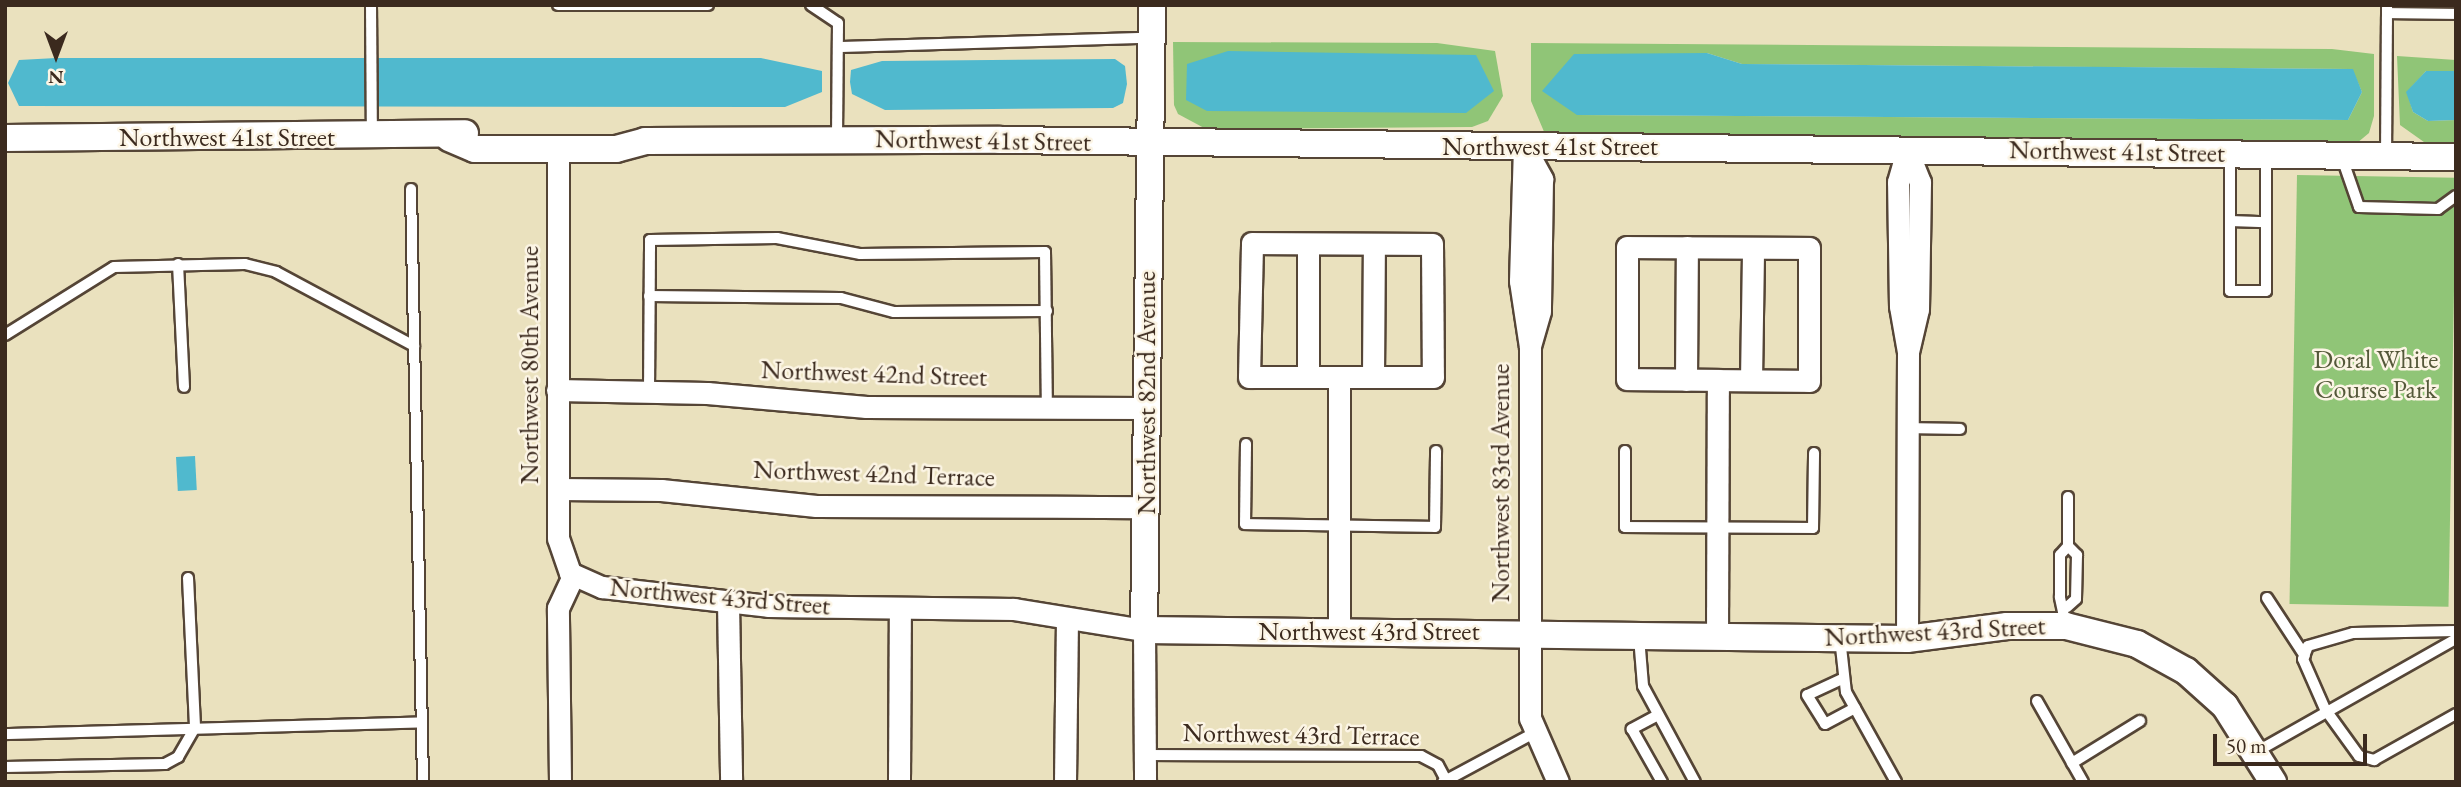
<!DOCTYPE html>
<style>
body{margin:0}
#map{position:relative;width:2461px;height:787px;overflow:hidden;background:#eae1be;font-family:"EB Garamond",serif}
div>[style]{position:absolute}
.green>*{inset:0;background:#90c577;transform-origin:0 0}
.water>*{inset:0;background:#50b9ce;transform-origin:0 0}
.roads{filter:drop-shadow(2px 0 #554536) drop-shadow(-2px 0 #554536) drop-shadow(0 2px #554536) drop-shadow(0 -2px #554536)}
.service>*{height:10px;margin:-5px;padding:0 5px;transform-origin:5px;border-radius:5px;background:#fff}
.minor>*{height:21px;margin:-10.5px;padding:0 10.5px;transform-origin:10.5px;border-radius:10.5px;background:#fff}
.tertiary>*{height:26px;margin:-13px;padding:0 13px;transform-origin:13px;border-radius:13px;background:#fff}
span{translate:-50% -50%;white-space:nowrap;text-align:center;line-height:1.15;-webkit-text-stroke:5px #fcf5e5;paint-order:stroke}
.street-label{font-size:26px;color:#3b2a1e}
.park-label{font-size:26px;color:#545839}
.frame{position:absolute;inset:0;border:7px solid #3b2a1e;pointer-events:none}
.north{position:absolute;left:21px;top:21px;width:70px;height:70px;-webkit-text-stroke:5px #fcf5e5;paint-order:stroke;rotate:180deg;font-size:19px;font-weight:700;line-height:28px;text-align:center;color:#3b2a1e}
.north::after{content:'';display:block;margin:auto;width:24px;height:32px;background:#3b2a1e;clip-path:polygon(50% 0,100% 100%,50% 72%,0 100%)}
.scale{position:absolute;left:2213px;top:734px;width:154px;height:32px;box-sizing:border-box;border:4px solid #3b2a1e;border-top:0;padding-left:9px;font-size:21px;line-height:24px;white-space:nowrap;color:#3b2a1e;-webkit-text-stroke:5px #fcf5e5;paint-order:stroke}
</style>
<div id="map">
<div class="green">
<div style="clip-path:polygon(1173px 42px,1437px 43px,1495px 51px,1503px 96px,1488px 121px,1472px 127px,1206px 129px,1178px 114px,1174px 105px)"></div>
<div style="clip-path:polygon(evenodd,1531px 43px,2332px 49px,2374px 54px,2374px 116px,2369px 133px,2357px 143px,1545px 134px,1531px 101px,1531px 43px,1707px 53px,1742px 64px,2352px 69px,2362px 92px,2348px 120px,1577px 115px,1707px 53px)"></div>
<div style="clip-path:polygon(2397px 56px,2456px 60px,2456px 71px,2426px 71px,2407px 92px,2413px 112px,2428px 121px,2456px 120px,2456px 148px,2431px 147px,2400px 125px)"></div>
<div style="left:2297px;top:175px;width:159px;height:429px;rotate:1deg"></div>
</div>
<div class="water">
<div style="clip-path:polygon(1228px 51px,1476px 55px,1494px 91px,1466px 113px,1207px 111px,1186px 100px,1187px 64px)"></div>
<div style="clip-path:polygon(1707px 53px,1742px 64px,2353px 69px,2362px 92px,2348px 120px,1577px 115px,1542px 91px,1574px 54px)"></div>
<div style="clip-path:polygon(56px 58px,761px 58px,822px 71px,822px 92px,785px 107px,19px 106px,8px 83px,19px 60px)"></div>
<div style="clip-path:polygon(1115px 59px,1125px 66px,1127px 84px,1123px 103px,1113px 108px,885px 110px,852px 94px,850px 82px,851px 70px,882px 61px)"></div>
<div style="clip-path:polygon(2426px 71px,2456px 71px,2456px 120px,2428px 121px,2413px 112px,2406px 92px)"></div>
<div style="left:195px;top:456px;width:34px;height:19px;rotate:87deg"></div>
</div>
<div class="roads">
<div class="service">
<div style="left:371px;top:5px;width:130px;rotate:89.6deg"></div>
<div style="left:558px;top:5px;width:150px"></div>
<div style="left:811px;top:5px;width:32px;rotate:34deg"></div>
<div style="left:838px;top:23px;width:116px;rotate:90.5deg"></div>
<div style="left:2387px;top:13px;width:69px;rotate:0.8deg"></div>
<div style="left:838px;top:47px;width:312px;rotate:-1.7deg"></div>
<div style="left:2230px;top:154px;width:137px;rotate:90deg"></div>
<div style="left:2230px;top:291px;width:36px"></div>
<div style="left:2266px;top:291px;width:136px;rotate:-90deg"></div>
<div style="left:2341px;top:155px;width:55px;rotate:70.9deg"></div>
<div style="left:2359px;top:207px;width:79px;rotate:1.5deg"></div>
<div style="left:2438px;top:209px;width:22px;rotate:-36deg"></div>
<div style="left:2386px;top:156px;width:151px;rotate:-89.6deg"></div>
<div style="left:411px;top:189px;width:593px;rotate:88.84deg"></div>
<div style="left:2230px;top:221px;width:36px;rotate:2deg"></div>
<div style="left:178px;top:264px;width:123px;rotate:87.2deg"></div>
<div style="left:649px;top:296px;width:192px;rotate:0.6deg"></div>
<div style="left:841px;top:298px;width:55px;rotate:14.8deg"></div>
<div style="left:894px;top:312px;width:153px;rotate:-0.4deg"></div>
<div style="left:5px;top:335px;width:128px;rotate:-32deg"></div>
<div style="left:114px;top:267px;width:131px;rotate:-1.3deg"></div>
<div style="left:245px;top:264px;width:32px;rotate:14deg"></div>
<div style="left:276px;top:272px;width:157px;rotate:28.2deg"></div>
<div style="left:649px;top:391px;width:151px;rotate:-89.6deg"></div>
<div style="left:650px;top:240px;width:127px;rotate:-0.9deg"></div>
<div style="left:777px;top:238px;width:85px;rotate:10.9deg"></div>
<div style="left:860px;top:254px;width:185px;rotate:-0.6deg"></div>
<div style="left:1045px;top:252px;width:156px;rotate:89.3deg"></div>
<div style="left:1908px;top:428px;width:52px;rotate:1.1deg"></div>
<div style="left:1246px;top:444px;width:80px;rotate:90.7deg"></div>
<div style="left:1245px;top:524px;width:190px;rotate:0.9deg"></div>
<div style="left:1435px;top:527px;width:76px;rotate:-89.2deg"></div>
<div style="left:1625px;top:451px;width:76px;rotate:90deg"></div>
<div style="left:1625px;top:527px;width:188px;rotate:0.3deg"></div>
<div style="left:1813px;top:528px;width:75px;rotate:-89.2deg"></div>
<div style="left:2068px;top:546px;width:49px;rotate:-90deg"></div>
<div style="left:188px;top:578px;width:150px;rotate:87.3deg"></div>
<div style="left:2267px;top:598px;width:69px;rotate:56.8deg"></div>
<div style="left:2066px;top:626px;width:30px;rotate:-102deg"></div>
<div style="left:2060px;top:597px;width:42px;rotate:-90deg"></div>
<div style="left:2060px;top:555px;width:12px;rotate:-48deg"></div>
<div style="left:2068px;top:546px;width:13px;rotate:45deg"></div>
<div style="left:2077px;top:555px;width:44px;rotate:91.3deg"></div>
<div style="left:2076px;top:599px;width:12px;rotate:138deg"></div>
<div style="left:2456px;top:631px;width:103px;rotate:178.9deg"></div>
<div style="left:2353px;top:633px;width:47px;rotate:163.9deg"></div>
<div style="left:2308px;top:646px;width:14px;rotate:111deg"></div>
<div style="left:2303px;top:659px;width:55px;rotate:66.3deg"></div>
<div style="left:2325px;top:709px;width:58px;rotate:54.1deg"></div>
<div style="left:2359px;top:756px;width:16px;rotate:15deg"></div>
<div style="left:2374px;top:760px;width:94px;rotate:-29.3deg"></div>
<div style="left:1639px;top:637px;width:49px;rotate:85.3deg"></div>
<div style="left:1643px;top:686px;width:109px;rotate:61.6deg"></div>
<div style="left:1840px;top:638px;width:54px;rotate:83.7deg"></div>
<div style="left:1846px;top:692px;width:103px;rotate:60.9deg"></div>
<div style="left:1842px;top:679px;width:38px;rotate:155deg"></div>
<div style="left:1807px;top:695px;width:34px;rotate:58deg"></div>
<div style="left:1825px;top:724px;width:34px;rotate:-28deg"></div>
<div style="left:2037px;top:701px;width:93px;rotate:60.4deg"></div>
<div style="left:1658px;top:715px;width:30px;rotate:152deg"></div>
<div style="left:1632px;top:729px;width:61px;rotate:60.5deg"></div>
<div style="left:5px;top:734px;width:417px;rotate:-1.6deg"></div>
<div style="left:2256px;top:752px;width:230px;rotate:-29.5deg"></div>
<div style="left:1144px;top:755px;width:277px;rotate:0.2deg"></div>
<div style="left:1421px;top:756px;width:19px;rotate:28deg"></div>
<div style="left:1438px;top:765px;width:17px;rotate:62deg"></div>
<div style="left:2072px;top:763px;width:80px;rotate:-31.7deg"></div>
<div style="left:5px;top:767px;width:160px;rotate:-1.1deg"></div>
<div style="left:165px;top:764px;width:15px;rotate:-28deg"></div>
<div style="left:178px;top:757px;width:34px;rotate:-60deg"></div>
<div style="left:1443px;top:782px;width:101px;rotate:-28.3deg"></div>
</div>
<div class="minor">
<div style="left:1524px;top:146px;width:38px;rotate:61deg"></div>
<div style="left:1542px;top:179px;width:132px;rotate:90.9deg"></div>
<div style="left:1540px;top:311px;width:37px;rotate:106deg"></div>
<div style="left:1530px;top:347px;width:371px;rotate:90deg"></div>
<div style="left:1530px;top:718px;width:70px;rotate:66.4deg"></div>
<div style="left:1524px;top:146px;width:135px;rotate:91.7deg"></div>
<div style="left:1520px;top:281px;width:67px;rotate:81.4deg"></div>
<div style="left:558px;top:149px;width:389px;rotate:90deg"></div>
<div style="left:558px;top:538px;width:37px;rotate:71deg"></div>
<div style="left:570px;top:573px;width:35px;rotate:24deg"></div>
<div style="left:602px;top:587px;width:167px;rotate:6.5deg"></div>
<div style="left:768px;top:606px;width:246px;rotate:0.7deg"></div>
<div style="left:1014px;top:609px;width:132px;rotate:9.2deg"></div>
<div style="left:1144px;top:630px;width:152px;rotate:89.6deg"></div>
<div style="left:1907px;top:150px;width:35px;rotate:68deg"></div>
<div style="left:1920px;top:182px;width:127px;rotate:90.9deg"></div>
<div style="left:1918px;top:309px;width:44px;rotate:103.1deg"></div>
<div style="left:1308px;top:377px;width:133px;rotate:-90deg"></div>
<div style="left:1373px;top:377px;width:133px;rotate:-89.6deg"></div>
<div style="left:1686px;top:380px;width:133px;rotate:-89.6deg"></div>
<div style="left:1751px;top:380px;width:132px;rotate:-89.1deg"></div>
<div style="left:557px;top:390px;width:150px;rotate:1.1deg"></div>
<div style="left:707px;top:393px;width:160px;rotate:5deg"></div>
<div style="left:866px;top:407px;width:281px;rotate:0.2deg"></div>
<div style="left:558px;top:489px;width:103px;rotate:0.6deg"></div>
<div style="left:661px;top:490px;width:156px;rotate:5.9deg"></div>
<div style="left:816px;top:506px;width:330px;rotate:0.2deg"></div>
<div style="left:728px;top:602px;width:180px;rotate:89deg"></div>
<div style="left:1339px;top:632px;width:255px;rotate:-90deg"></div>
<div style="left:1339px;top:377px;width:90px;rotate:180deg"></div>
<div style="left:1249px;top:377px;width:134px;rotate:-88.7deg"></div>
<div style="left:1252px;top:243px;width:180px;rotate:0.3deg"></div>
<div style="left:1432px;top:244px;width:133px;rotate:89.6deg"></div>
<div style="left:1433px;top:377px;width:94px;rotate:180deg"></div>
<div style="left:1717px;top:637px;width:257px;rotate:-89.8deg"></div>
<div style="left:1718px;top:380px;width:91px;rotate:-179.4deg"></div>
<div style="left:1627px;top:379px;width:132px;rotate:-90deg"></div>
<div style="left:1627px;top:247px;width:182px;rotate:0.3deg"></div>
<div style="left:1809px;top:248px;width:133px;rotate:90deg"></div>
<div style="left:1809px;top:381px;width:91px;rotate:-179.4deg"></div>
<div style="left:1907px;top:639px;width:287px;rotate:-89.8deg"></div>
<div style="left:1908px;top:352px;width:47px;rotate:-99.9deg"></div>
<div style="left:1900px;top:306px;width:124px;rotate:-90.9deg"></div>
<div style="left:1898px;top:182px;width:33px;rotate:-74deg"></div>
<div style="left:560px;top:782px;width:174px;rotate:-90.7deg"></div>
<div style="left:558px;top:608px;width:35px;rotate:-65deg"></div>
<div style="left:899px;top:782px;width:174px;rotate:-89.7deg"></div>
<div style="left:1065px;top:782px;width:164px;rotate:-89.3deg"></div>
</div>
<div class="tertiary">
<div style="left:1152px;top:5px;width:625px;rotate:90.73deg"></div>
<div style="left:1144px;top:630px;width:763px;rotate:0.68deg"></div>
<div style="left:1907px;top:639px;width:101px;rotate:-7.4deg"></div>
<div style="left:2007px;top:626px;width:59px"></div>
<div style="left:2066px;top:626px;width:73px;rotate:14.2deg"></div>
<div style="left:2137px;top:644px;width:56px;rotate:28.9deg"></div>
<div style="left:2186px;top:671px;width:52px;rotate:41.9deg"></div>
<div style="left:2225px;top:706px;width:90px;rotate:57.7deg"></div>
<div style="left:5px;top:138px;width:460px;rotate:-0.6deg"></div>
<div style="left:449px;top:138px;width:28px;rotate:23deg"></div>
<div style="left:475px;top:149px;width:141px"></div>
<div style="left:616px;top:149px;width:30px;rotate:-15deg"></div>
<div style="left:645px;top:141px;width:355px;rotate:-0.2deg"></div>
<div style="left:1000px;top:140px;width:1456px;rotate:0.67deg"></div>
</div>
</div>
<div class="street-label">
<span style="left:227px;top:138px">Northwest 41st Street</span>
<span style="left:983px;top:141px;rotate:1deg">Northwest 41st Street</span>
<span style="left:1550px;top:147px">Northwest 41st Street</span>
<span style="left:2117px;top:152px;rotate:1deg">Northwest 41st Street</span>
<span style="left:530px;top:365px;rotate:-90deg">Northwest 80th Avenue</span>
<span style="left:874px;top:374px;rotate:2deg">Northwest 42nd Street</span>
<span style="left:1147px;top:393px;rotate:-90deg">Northwest 82nd Avenue</span>
<span style="left:874px;top:474px;rotate:2deg">Northwest 42nd Terrace</span>
<span style="left:1501px;top:483px;rotate:-90deg">Northwest 83rd Avenue</span>
<span style="left:720px;top:597px;rotate:5deg">Northwest 43rd Street</span>
<span style="left:1369px;top:632px">Northwest 43rd Street</span>
<span style="left:1935px;top:632px;rotate:-3deg">Northwest 43rd Street</span>
<span style="left:1301px;top:735px;rotate:1deg">Northwest 43rd Terrace</span>
</div>
<div class="park-label">
<span style="left:2376px;top:375px">Doral White<br>Course Park</span>
</div>
<div class="frame"></div>
<div class="north">N</div>
<div class="scale">50 m</div>
</div>
